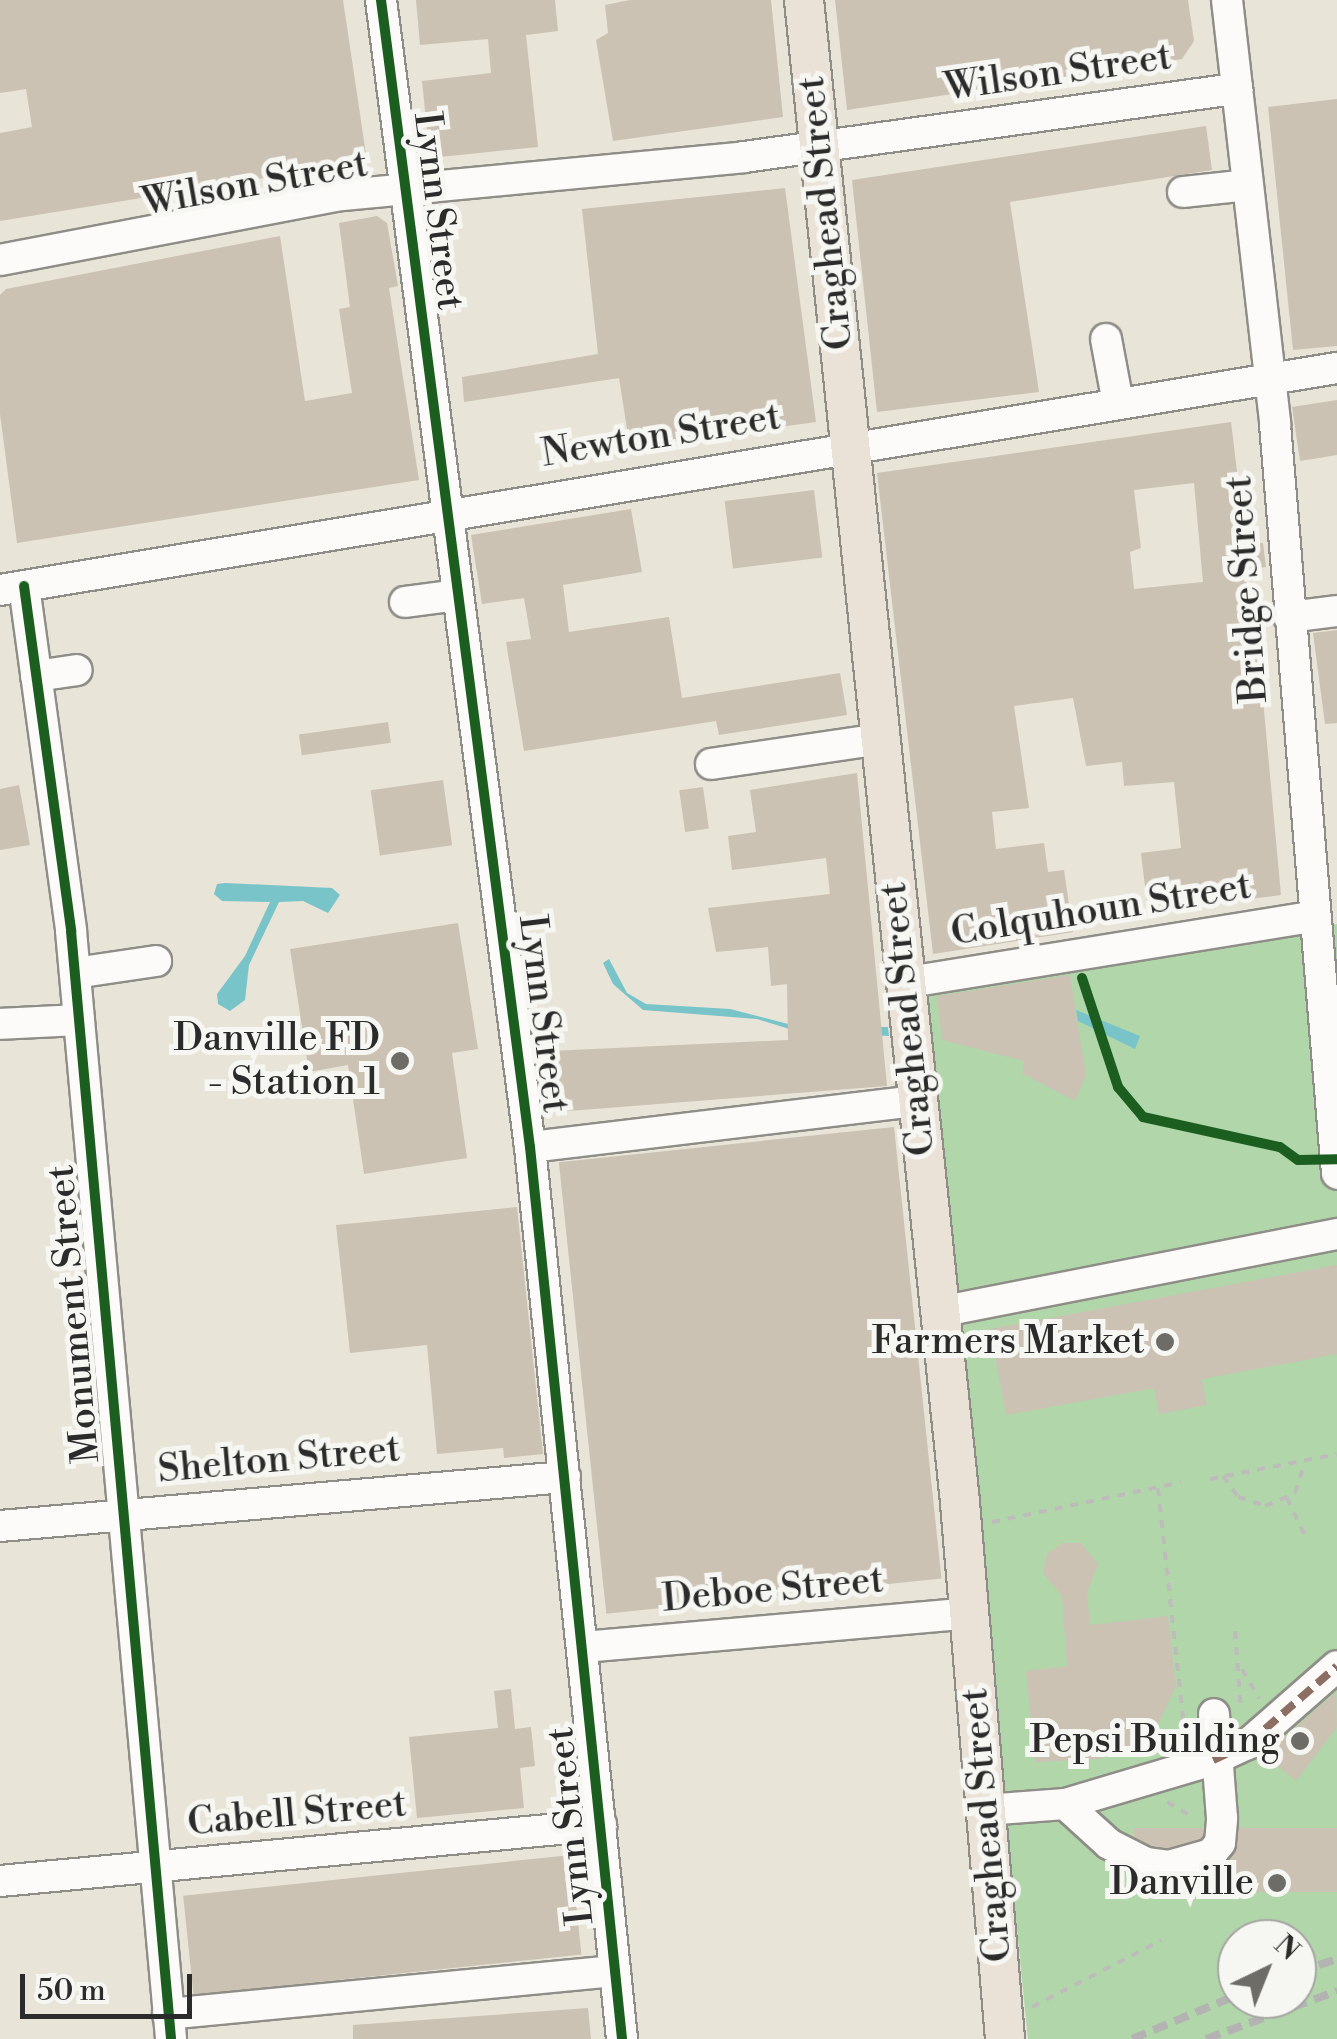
<!DOCTYPE html>
<style>
body{margin:0}
#map{position:relative;width:1337px;height:2039px;overflow:hidden;background:#e8e4d7;font-family:"Libre Bodoni",serif}
div>[style]{position:absolute}
.green>*{inset:0;background:#b0d6aa}
.water>*{inset:0;background:#78c4c9}
.building>*{inset:0;background:#cbc2b3;transform-origin:0 0}
.path>*{height:4px;margin-top:-2px;transform-origin:0;background:repeating-linear-gradient(90deg,#bdbcba 0 8px,transparent 0 16px)}
.roads{filter:drop-shadow(2px 0 #8f8d87) drop-shadow(-2px 0 #8f8d87) drop-shadow(0 2px #8f8d87) drop-shadow(0 -2px #8f8d87)}
.minor>*{height:30px;margin:-15px;padding:0 15px;transform-origin:15px;border-radius:15px;background:#fcfbf9}
.major>*{height:38px;margin:-19px;padding:0 19px;transform-origin:19px;border-radius:19px;background:#ebe2d7}
.rail>*{height:8px;margin-top:-4px;transform-origin:0;background:repeating-linear-gradient(90deg,#b3b3b1 0 15px,transparent 0 23px)}
.quiet>*{height:8px;margin-top:-4px;transform-origin:0;background:repeating-linear-gradient(90deg,#8d6e63 0 15px,transparent 0 23px)}
.cycleway>*{height:10px;margin:-5px;padding:0 5px;transform-origin:5px;border-radius:5px;background:#1b5e20}
.dots>*{width:28px;height:28px;translate:-50% -50%;box-sizing:border-box;border:5px solid #f6f6f2;border-radius:50%}
span{translate:-50% -50%;white-space:nowrap;text-align:center;line-height:1.15;-webkit-text-stroke:10px #f6f6f2;paint-order:stroke}
.street-label{font-size:38px;color:#2b2b2b}
.poi-label{font-size:38px;color:#2b2b2b}
.right{translate:-100% -50%;text-align:right}
.north{position:absolute;left:1217px;top:1919px;width:100px;height:100px;box-sizing:border-box;background:#f6f6f2;border:2px solid #a5a5a2;border-radius:50%;rotate:43deg;font-size:28px;font-weight:700;line-height:40px;text-align:center;color:#2b2b2b}
.north::after{content:'';display:block;margin:auto;width:35px;height:45px;background:#6d6c67;clip-path:polygon(50% 0,100% 100%,50% 72%,0 100%)}
.scale{position:absolute;left:20px;top:1974px;width:172px;height:45px;box-sizing:border-box;border:5px solid #2b2b2b;border-top:0;padding-left:12px;font-size:30px;line-height:35px;white-space:nowrap;color:#2b2b2b;-webkit-text-stroke:8px #f6f6f2;paint-order:stroke}
</style>
<div id="map">
<div class="green">
<div style="clip-path:polygon(evenodd,1337px 924px,1337px 2039px,1028px 2039px,923px 992px,1337px 924px,1237px 1939px,1297px 1939px,1297px 1999px,1237px 1999px,1237px 1939px)"></div>
</div>
<div class="water">
<div style="clip-path:polygon(225px 883px,332px 888px,340px 895px,328px 913px,303px 901px,279px 902px,249px 965px,245px 1000px,230px 1011px,218px 1004px,217px 994px,245px 956px,270px 902px,222px 901px,214px 894px,217px 884px)"></div>
<div style="clip-path:polygon(609px 959px,627px 993px,646px 1004px,730px 1009px,800px 1027px,888px 1027px,889px 1036px,799px 1032px,757px 1019px,643px 1010px,613px 984px,603px 963px)"></div>
<div style="clip-path:polygon(1076px 1010px,1140px 1036px,1135px 1049px,1078px 1021px)"></div>
</div>
<div class="building">
<div style="clip-path:polygon(0 0,343px 0,367px 161px,0 221px,0 133px,32px 127px,26px 89px,0 93px)"></div>
<div style="clip-path:polygon(416px 0,555px 0,558px 31px,526px 35px,538px 147px,430px 158px,422px 81px,491px 73px,488px 39px,420px 45px)"></div>
<div style="clip-path:polygon(630px 0,771px 0,783px 117px,613px 141px,596px 40px,608px 33px,605px 5px)"></div>
<div style="clip-path:polygon(835px 0,1188px 0,1194px 41px,1182px 59px,847px 110px)"></div>
<div style="clip-path:polygon(1337px 99px,1337px 346px,1293px 350px,1268px 107px)"></div>
<div style="clip-path:polygon(1206px 126px,1212px 170px,1010px 202px,1039px 392px,877px 412px,852px 180px)"></div>
<div style="clip-path:polygon(785px 188px,816px 422px,630px 448px,619px 378px,464px 402px,462px 377px,598px 354px,582px 209px)"></div>
<div style="clip-path:polygon(377px 216px,387px 223px,398px 286px,389px 288px,419px 480px,17px 543px,0 414px,0 295px,6px 289px,280px 236px,305px 401px,352px 393px,339px 309px,350px 307px,339px 223px)"></div>
<div style="clip-path:polygon(1337px 400px,1337px 455px,1300px 461px,1292px 407px)"></div>
<div style="clip-path:polygon(evenodd,1231px 422px,1246px 545px,1263px 543px,1266px 567px,1251px 569px,1281px 895px,1148px 912px,1141px 853px,1181px 848px,1174px 782px,1124px 786px,1122px 762px,1086px 766px,1073px 698px,1014px 706px,1029px 808px,992px 812px,996px 849px,1044px 843px,1048px 872px,1064px 870px,1073px 932px,933px 954px,877px 473px,1231px 422px,1194px 483px,1203px 582px,1134px 589px,1130px 552px,1141px 548px,1134px 490px,1194px 483px)"></div>
<div style="left:814px;top:490px;width:68px;height:90px;rotate:83deg"></div>
<div style="clip-path:polygon(631px 509px,642px 572px,563px 585px,569px 632px,669px 617px,682px 698px,840px 673px,847px 715px,719px 735px,716px 721px,524px 751px,506px 642px,531px 639px,524px 598px,482px 604px,471px 535px)"></div>
<div style="clip-path:polygon(1337px 630px,1337px 723px,1325px 724px,1313px 633px)"></div>
<div style="left:388px;top:722px;width:21px;height:90px;rotate:82deg"></div>
<div style="clip-path:polygon(857px 773px,887px 1086px,556px 1112px,550px 1051px,788px 1040px,787px 984px,771px 986px,768px 947px,716px 952px,708px 908px,830px 894px,826px 858px,732px 870px,728px 836px,756px 832px,750px 790px)"></div>
<div style="left:443px;top:780px;width:66px;height:73px;rotate:82deg"></div>
<div style="clip-path:polygon(19px 785px,30px 845px,0 850px,0 789px)"></div>
<div style="left:703px;top:787px;width:42px;height:24px;rotate:82deg"></div>
<div style="clip-path:polygon(458px 923px,478px 1049px,452px 1053px,467px 1158px,364px 1174px,348px 1065px,309px 1072px,290px 949px)"></div>
<div style="clip-path:polygon(1070px 975px,1086px 1075px,1075px 1101px,1022px 1073px,1024px 1061px,942px 1040px,937px 996px)"></div>
<div style="left:894px;top:1127px;width:454px;height:337px;rotate:84deg"></div>
<div style="clip-path:polygon(517px 1207px,543px 1454px,504px 1458px,503px 1448px,437px 1454px,427px 1345px,350px 1353px,336px 1225px)"></div>
<div style="clip-path:polygon(1337px 1265px,1337px 1354px,1202px 1379px,1207px 1405px,1159px 1414px,1154px 1388px,1006px 1415px,990px 1329px)"></div>
<div style="clip-path:polygon(1062px 1543px,1081px 1543px,1098px 1564px,1087px 1593px,1090px 1625px,1168px 1616px,1176px 1686px,1148px 1746px,1100px 1749px,1101px 1759px,1035px 1762px,1026px 1671px,1067px 1666px,1062px 1596px,1043px 1573px,1047px 1554px)"></div>
<div style="clip-path:polygon(511px 1689px,515px 1729px,531px 1727px,535px 1766px,520px 1768px,524px 1808px,417px 1818px,409px 1737px,498px 1728px,494px 1691px)"></div>
<div style="clip-path:polygon(1336px 1692px,1337px 1727px,1296px 1781px,1264px 1755px)"></div>
<div style="left:1337px;top:1828px;width:64px;height:203px;rotate:90deg"></div>
<div style="left:571px;top:1855px;width:100px;height:390px;rotate:84deg"></div>
<div style="clip-path:polygon(588px 2008px,591px 2039px,353px 2039px,353px 2025px)"></div>
</div>
<div class="path">
<div style="left:1223px;top:1476px;width:26px;rotate:54deg"></div>
<div style="left:1238px;top:1497px;width:28px;rotate:18deg"></div>
<div style="left:1265px;top:1506px;width:33px;rotate:-23deg"></div>
<div style="left:1295px;top:1493px;width:32px;rotate:-72deg"></div>
<div style="left:1210px;top:1479px;width:129px;rotate:-11.1deg"></div>
<div style="left:1158px;top:1488px;width:231px;rotate:83.8deg"></div>
<div style="left:1183px;top:1718px;width:27px;rotate:112deg"></div>
<div style="left:1287px;top:1498px;width:47px;rotate:64.5deg"></div>
<div style="left:992px;top:1522px;width:193px;rotate:-11.9deg"></div>
<div style="left:1235px;top:1631px;width:79px;rotate:85.7deg"></div>
<div style="left:1242px;top:1669px;width:34px;rotate:60deg"></div>
<div style="left:1167px;top:1802px;width:30px;rotate:30deg"></div>
<div style="left:1032px;top:2007px;width:146px;rotate:-27.3deg"></div>
</div>
<div class="roads">
<div class="minor">
<div style="left:381px;top:0;width:1157px;rotate:82.6deg"></div>
<div style="left:530px;top:1147px;width:897px;rotate:84.11deg"></div>
<div style="left:1227px;top:0;width:427px;rotate:83.5deg"></div>
<div style="left:1275px;top:424px;width:752px;rotate:85.27deg"></div>
<div style="left:1183px;top:192px;width:65px;rotate:-6.1deg"></div>
<div style="left:0;top:260px;width:340px;rotate:-10.8deg"></div>
<div style="left:334px;top:196px;width:412px;rotate:-5.4deg"></div>
<div style="left:744px;top:157px;width:498px;rotate:-7.9deg"></div>
<div style="left:1106px;top:339px;width:65px;rotate:79.4deg"></div>
<div style="left:24px;top:586px;width:348px;rotate:82.2deg"></div>
<div style="left:71px;top:931px;width:1113px;rotate:84.84deg"></div>
<div style="left:0;top:590px;width:1355px;rotate:-9.43deg"></div>
<div style="left:405px;top:602px;width:53px;rotate:-7.5deg"></div>
<div style="left:1289px;top:617px;width:48px;rotate:-7.1deg"></div>
<div style="left:36px;top:676px;width:41px;rotate:-8.3deg"></div>
<div style="left:711px;top:764px;width:171px;rotate:-8.4deg"></div>
<div style="left:75px;top:973px;width:82px;rotate:-8.4deg"></div>
<div style="left:903px;top:983px;width:413px;rotate:-9.2deg"></div>
<div style="left:0;top:1024px;width:79px;rotate:-2.9deg"></div>
<div style="left:530px;top:1147px;width:389px;rotate:-6.8deg"></div>
<div style="left:939px;top:1312px;width:406px;rotate:-11.1deg"></div>
<div style="left:0;top:1526px;width:567px;rotate:-4.96deg"></div>
<div style="left:584px;top:1647px;width:386px;rotate:-5deg"></div>
<div style="left:1065px;top:1804px;width:59px;rotate:42.3deg"></div>
<div style="left:1109px;top:1844px;width:42px;rotate:27.2deg"></div>
<div style="left:1146px;top:1863px;width:23px;rotate:7deg"></div>
<div style="left:1169px;top:1866px;width:44px;rotate:-15.9deg"></div>
<div style="left:1211px;top:1854px;width:14px;rotate:-51deg"></div>
<div style="left:1220px;top:1843px;width:25px;rotate:-85deg"></div>
<div style="left:1222px;top:1818px;width:104px;rotate:-94.4deg"></div>
<div style="left:985px;top:1810px;width:80px;rotate:-4.3deg"></div>
<div style="left:1065px;top:1804px;width:154px;rotate:-16.6deg"></div>
<div style="left:1213px;top:1760px;width:38px;rotate:-25deg"></div>
<div style="left:1248px;top:1744px;width:118px;rotate:-41.2deg"></div>
<div style="left:0;top:1881px;width:604px;rotate:-5.32deg"></div>
<div style="left:168px;top:2014px;width:449px;rotate:-5.5deg"></div>
</div>
<div class="major">
<div style="left:804px;top:0;width:1511px;rotate:84.07deg"></div>
<div style="left:960px;top:1503px;width:538px;rotate:85.2deg"></div>
</div>
</div>
<div class="rail">
<div style="left:1297px;top:1972px;width:42px;rotate:-18deg"></div>
<div style="left:1132px;top:2039px;width:114px;rotate:-22.7deg"></div>
<div style="left:1206px;top:2039px;width:140px;rotate:-20.1deg"></div>
</div>
<div class="quiet">
<div style="left:1213px;top:1760px;width:38px;rotate:-25deg"></div>
<div style="left:1248px;top:1744px;width:118px;rotate:-41.2deg"></div>
</div>
<div class="cycleway">
<div style="left:381px;top:0;width:1157px;rotate:82.6deg"></div>
<div style="left:530px;top:1147px;width:897px;rotate:84.11deg"></div>
<div style="left:24px;top:586px;width:348px;rotate:82.2deg"></div>
<div style="left:71px;top:931px;width:1113px;rotate:84.84deg"></div>
<div style="left:1082px;top:978px;width:115px;rotate:71.7deg"></div>
<div style="left:1118px;top:1087px;width:39px;rotate:50deg"></div>
<div style="left:1143px;top:1117px;width:140px;rotate:12.4deg"></div>
<div style="left:1280px;top:1147px;width:22px;rotate:36deg"></div>
<div style="left:1298px;top:1160px;width:39px;rotate:-1deg"></div>
</div>
<div class="dots">
<div style="left:400px;top:1061px;background:#6d6c67"></div>
<div style="left:1165px;top:1342px;background:#6d6c67"></div>
<div style="left:1300px;top:1741px;background:#6d6c67"></div>
<div style="left:1277px;top:1883px;background:#6d6c67"></div>
</div>
<div class="street-label">
<span style="left:1058px;top:73px;rotate:-8deg">Wilson Street</span>
<span style="left:255px;top:184px;rotate:-10deg">Wilson Street</span>
<span style="left:438px;top:211px;rotate:83deg">Lynn Street</span>
<span style="left:826px;top:213px;rotate:-96deg">Craghead Street</span>
<span style="left:661px;top:436px;rotate:-9deg">Newton Street</span>
<span style="left:1247px;top:589px;rotate:-94deg">Bridge Street</span>
<span style="left:1101px;top:910px;rotate:-9deg">Colquhoun Street</span>
<span style="left:543px;top:1014px;rotate:83deg">Lynn Street</span>
<span style="left:908px;top:1019px;rotate:-96deg">Craghead Street</span>
<span style="left:74px;top:1314px;rotate:-95deg">Monument Street</span>
<span style="left:279px;top:1460px;rotate:-5deg">Shelton Street</span>
<span style="left:773px;top:1590px;rotate:-5deg">Deboe Street</span>
<span style="left:297px;top:1814px;rotate:-5deg">Cabell Street</span>
<span style="left:987px;top:1825px;rotate:-95deg">Craghead Street</span>
<span style="left:571px;top:1826px;rotate:-96deg">Lynn Street</span>
</div>
<div class="poi-label">
<span class="right" style="left:380px;top:1061px">Danville FD<br>- Station 1</span>
<span class="right" style="left:1145px;top:1342px">Farmers Market</span>
<span class="right" style="left:1280px;top:1741px">Pepsi Building</span>
<span class="right" style="left:1254px;top:1883px">Danville</span>
</div>
<div class="north">N</div>
<div class="scale">50 m</div>
</div>
